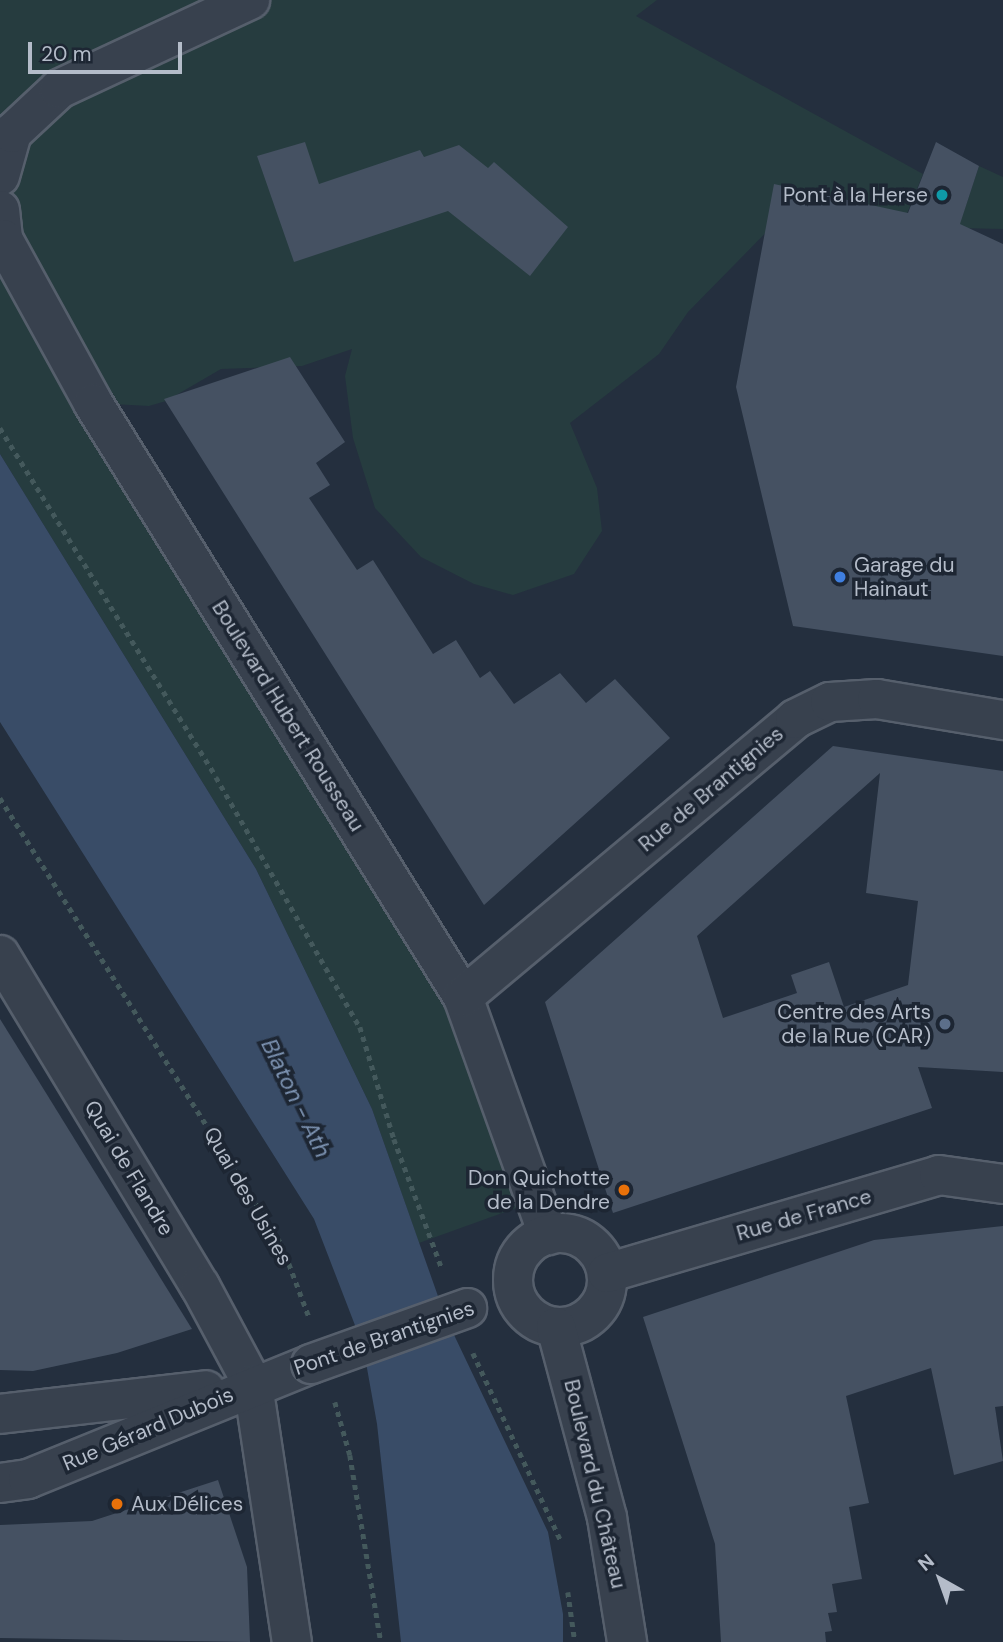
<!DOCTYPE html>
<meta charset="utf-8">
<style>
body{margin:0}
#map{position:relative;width:1003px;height:1642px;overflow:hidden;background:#242f3e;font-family:"DM Sans",sans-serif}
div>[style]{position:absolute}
.green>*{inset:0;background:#263c3f}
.water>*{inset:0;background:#394c67}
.building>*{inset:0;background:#455162}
.path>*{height:4.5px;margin-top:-2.25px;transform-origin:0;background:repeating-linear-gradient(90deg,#44595c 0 5px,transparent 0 10px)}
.roads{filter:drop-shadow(2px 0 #565f6c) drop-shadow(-2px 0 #565f6c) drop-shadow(0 2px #565f6c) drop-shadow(0 -2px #565f6c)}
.minor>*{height:38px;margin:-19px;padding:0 19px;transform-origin:19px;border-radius:19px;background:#38414e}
.minor>.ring{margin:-19px;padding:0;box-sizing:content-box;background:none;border:38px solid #38414e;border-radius:50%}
.bridges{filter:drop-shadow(2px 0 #565f6c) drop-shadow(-2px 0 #565f6c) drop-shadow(0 2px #565f6c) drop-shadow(0 -2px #565f6c)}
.minor-bridge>*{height:38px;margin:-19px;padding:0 19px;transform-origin:19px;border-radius:19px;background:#38414e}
.dots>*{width:19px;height:19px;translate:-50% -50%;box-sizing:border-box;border:4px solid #1d2633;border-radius:50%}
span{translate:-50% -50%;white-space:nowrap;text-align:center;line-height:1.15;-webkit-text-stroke:7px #1d2633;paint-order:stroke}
.poi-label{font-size:21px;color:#b4bcc9}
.right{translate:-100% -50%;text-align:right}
.left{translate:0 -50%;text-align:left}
.street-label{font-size:21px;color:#b4bcc9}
.water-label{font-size:23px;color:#7c92b1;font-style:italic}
.north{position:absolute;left:905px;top:1544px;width:70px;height:70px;-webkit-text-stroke:5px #1d2633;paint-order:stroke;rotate:320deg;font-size:19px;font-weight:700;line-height:28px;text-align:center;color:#b4bcc9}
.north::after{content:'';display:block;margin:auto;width:24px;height:32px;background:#b4bcc9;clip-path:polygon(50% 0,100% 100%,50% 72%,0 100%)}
.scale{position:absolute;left:28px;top:42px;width:154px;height:32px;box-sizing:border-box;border:4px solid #b4bcc9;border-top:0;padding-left:9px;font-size:21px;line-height:24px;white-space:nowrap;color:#b4bcc9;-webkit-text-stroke:5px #1d2633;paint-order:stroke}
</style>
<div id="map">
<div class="green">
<div style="clip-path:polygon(0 0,657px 0,636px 16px,923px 174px,906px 216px,789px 209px,688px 312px,659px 354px,570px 423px,597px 488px,602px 531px,574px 574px,513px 595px,474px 584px,421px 557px,375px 508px,353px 438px,345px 376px,352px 349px,302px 366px,221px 369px,166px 401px,149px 406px,94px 403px,463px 997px,536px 1201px,419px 1243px,372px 1109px,256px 869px,0 454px)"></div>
<div style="clip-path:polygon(979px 166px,1003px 177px,1003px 229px,958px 228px)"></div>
</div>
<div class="water">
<div style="clip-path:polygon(0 454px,256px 869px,372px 1109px,445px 1316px,548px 1532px,563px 1614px,563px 1642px,401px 1642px,377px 1424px,363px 1346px,314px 1219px,0 722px)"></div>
</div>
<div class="building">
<div style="clip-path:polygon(305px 142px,319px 184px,420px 150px,424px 157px,459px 145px,488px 168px,494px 162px,568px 227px,530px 276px,448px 211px,294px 262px,257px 156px)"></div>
<div style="clip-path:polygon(936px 142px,979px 166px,960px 224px,1003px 244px,1003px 656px,793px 626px,736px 387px,774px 184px,908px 213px)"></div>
<div style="clip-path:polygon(290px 357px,345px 442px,316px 463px,330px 485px,309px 498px,357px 570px,373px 560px,433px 654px,456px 640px,480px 678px,490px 671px,514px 704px,560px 673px,586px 703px,615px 679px,670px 738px,484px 905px,164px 399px)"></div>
<div style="clip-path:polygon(evenodd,833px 746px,1003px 771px,1003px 1072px,918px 1067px,932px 1108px,613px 1213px,545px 1002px,833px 746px,880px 773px,866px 893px,918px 901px,908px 985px,844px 1007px,829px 962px,791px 975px,797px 993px,723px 1018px,697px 936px,880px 773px)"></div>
<div style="clip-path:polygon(0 1019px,46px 1093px,192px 1329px,117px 1353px,33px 1371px,0 1370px)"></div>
<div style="clip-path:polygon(1003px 1226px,1003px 1406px,995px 1407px,1003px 1461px,954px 1475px,931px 1368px,846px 1396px,869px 1503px,849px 1507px,862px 1579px,832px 1584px,837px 1612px,828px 1613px,832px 1631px,825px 1632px,826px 1642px,721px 1642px,715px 1544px,643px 1317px,874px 1240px)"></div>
<div style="clip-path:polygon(218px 1480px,247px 1567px,250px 1642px,0 1638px,0 1525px,92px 1521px)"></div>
</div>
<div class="path">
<div style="left:0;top:428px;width:410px;rotate:58.2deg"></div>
<div style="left:216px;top:777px;width:289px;rotate:60.1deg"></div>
<div style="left:360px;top:1027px;width:117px;rotate:73.1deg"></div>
<div style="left:394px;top:1139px;width:139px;rotate:69.7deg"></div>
<div style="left:0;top:798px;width:529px;rotate:57.75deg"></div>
<div style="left:282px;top:1245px;width:77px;rotate:69.4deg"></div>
<div style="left:473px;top:1353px;width:208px;rotate:64.9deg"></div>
<div style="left:335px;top:1402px;width:55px;rotate:74.2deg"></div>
<div style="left:350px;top:1455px;width:190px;rotate:80.6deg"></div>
<div style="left:568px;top:1592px;width:50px;rotate:82deg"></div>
</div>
<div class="roads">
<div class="minor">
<div style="left:0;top:176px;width:45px;rotate:-74.4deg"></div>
<div style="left:12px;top:133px;width:64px;rotate:-43.1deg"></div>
<div style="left:59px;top:89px;width:211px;rotate:-25deg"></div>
<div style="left:0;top:210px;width:29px;rotate:84deg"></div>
<div style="left:3px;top:239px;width:187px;rotate:61.2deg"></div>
<div style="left:93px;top:403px;width:700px;rotate:58.08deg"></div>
<div style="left:463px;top:997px;width:253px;rotate:70.3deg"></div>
<div style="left:0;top:955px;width:387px;rotate:58.9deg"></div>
<div style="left:200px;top:1286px;width:112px;rotate:61.8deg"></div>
<div style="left:253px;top:1385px;width:260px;rotate:81.4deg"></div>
<div style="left:463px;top:997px;width:433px;rotate:-39.9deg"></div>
<div style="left:795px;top:719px;width:39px;rotate:-26deg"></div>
<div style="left:830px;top:702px;width:47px;rotate:-3.7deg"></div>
<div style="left:877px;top:699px;width:128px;rotate:9.5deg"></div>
<div class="ring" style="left:513px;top:1233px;width:56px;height:56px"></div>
<div style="left:607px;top:1273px;width:346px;rotate:-16.4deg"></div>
<div style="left:939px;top:1175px;width:65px;rotate:8deg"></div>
<div style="left:556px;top:1327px;width:198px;rotate:75deg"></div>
<div style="left:607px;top:1518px;width:126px;rotate:80.8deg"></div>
<div style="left:0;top:1414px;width:207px;rotate:-6.6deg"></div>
<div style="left:0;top:1483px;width:28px;rotate:-8deg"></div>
<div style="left:28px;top:1479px;width:305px;rotate:-22.1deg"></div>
</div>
</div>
<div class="bridges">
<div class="minor-bridge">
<div style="left:311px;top:1364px;width:166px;rotate:-19.7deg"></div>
</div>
</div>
<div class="dots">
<div style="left:942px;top:195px;background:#0f9aa8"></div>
<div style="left:840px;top:577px;background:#3f7fe0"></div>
<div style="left:945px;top:1024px;background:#5c6f8a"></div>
<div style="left:624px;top:1190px;background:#e8710a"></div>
<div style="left:117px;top:1504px;background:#e8710a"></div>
</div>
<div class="poi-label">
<span class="right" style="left:928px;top:195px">Pont à la Herse</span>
<span class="left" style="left:854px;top:577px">Garage du<br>Hainaut</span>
<span class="right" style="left:931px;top:1024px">Centre des Arts<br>de la Rue (CAR)</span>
<span class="right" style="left:610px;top:1190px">Don Quichotte<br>de la Dendre</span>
<span class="left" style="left:131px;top:1504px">Aux Délices</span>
</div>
<div class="street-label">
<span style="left:288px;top:716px;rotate:58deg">Boulevard Hubert Rousseau</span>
<span style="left:711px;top:789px;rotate:-40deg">Rue de Brantignies</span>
<span style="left:129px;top:1168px;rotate:59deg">Quai de Flandre</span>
<span style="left:248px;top:1196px;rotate:60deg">Quai des Usines</span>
<span style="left:804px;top:1215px;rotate:-16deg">Rue de France</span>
<span style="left:384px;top:1338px;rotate:-19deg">Pont de Brantignies</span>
<span style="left:148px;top:1429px;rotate:-23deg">Rue Gérard Dubois</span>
<span style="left:595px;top:1484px;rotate:77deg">Boulevard du Château</span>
</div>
<div class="water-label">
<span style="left:296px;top:1098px;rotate:64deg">Blaton - Ath</span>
</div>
<div class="north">N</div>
<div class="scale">20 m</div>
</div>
